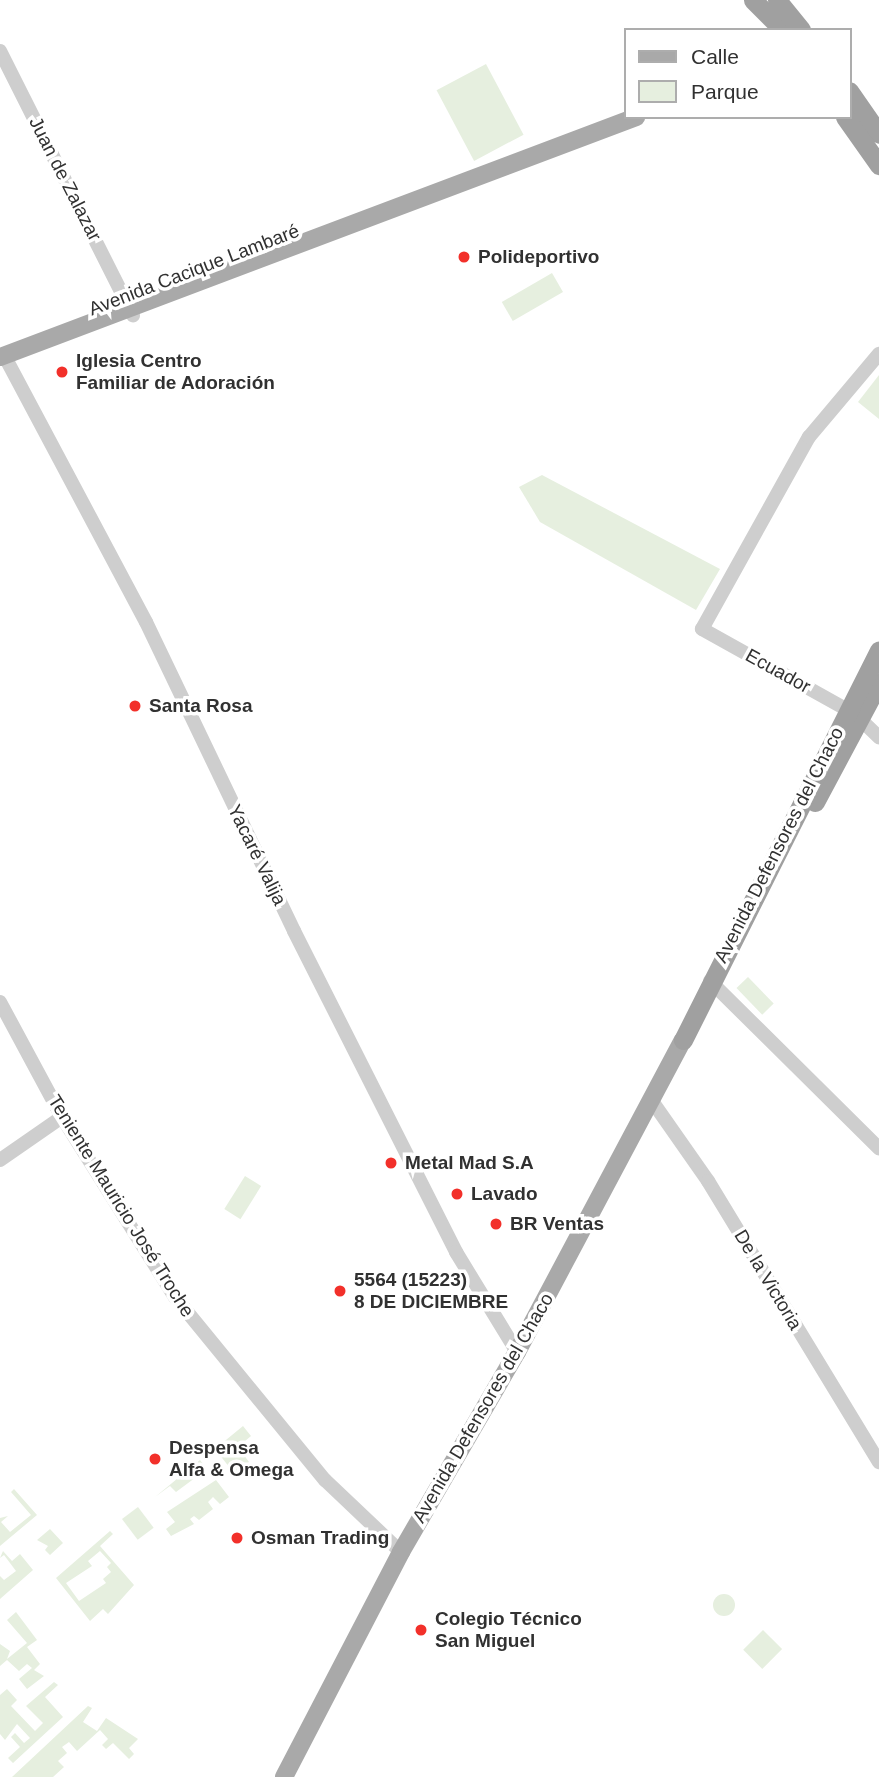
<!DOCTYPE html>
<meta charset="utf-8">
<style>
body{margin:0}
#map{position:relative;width:879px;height:1777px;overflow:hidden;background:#fff;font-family:Helvetica,sans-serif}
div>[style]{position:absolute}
.green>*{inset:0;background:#e6efdf;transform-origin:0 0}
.round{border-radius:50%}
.tertiary>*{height:14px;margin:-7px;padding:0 7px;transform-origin:7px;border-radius:7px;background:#cecece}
.primary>*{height:18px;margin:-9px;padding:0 9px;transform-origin:9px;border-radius:9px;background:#a9a9a9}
.trunk>*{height:19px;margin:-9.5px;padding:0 9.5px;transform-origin:9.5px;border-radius:9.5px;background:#a0a0a0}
.dots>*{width:19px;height:19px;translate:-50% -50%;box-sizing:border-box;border:4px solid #fff;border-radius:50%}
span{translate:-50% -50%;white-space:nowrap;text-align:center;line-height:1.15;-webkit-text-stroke:7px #fff;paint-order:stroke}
.street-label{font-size:19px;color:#313131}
.poi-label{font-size:19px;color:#313131;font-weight:700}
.left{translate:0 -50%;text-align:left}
.legend{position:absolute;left:624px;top:28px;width:228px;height:91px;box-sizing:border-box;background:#fff;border:2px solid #adadad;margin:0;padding:9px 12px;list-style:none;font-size:21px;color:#313131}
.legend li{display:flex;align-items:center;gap:14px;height:35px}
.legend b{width:35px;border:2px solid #adadad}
</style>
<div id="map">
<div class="green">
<div style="left:486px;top:64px;width:80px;height:56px;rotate:62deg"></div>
<div style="left:552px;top:273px;width:22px;height:58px;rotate:60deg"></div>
<div style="clip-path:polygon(879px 375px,879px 419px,858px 402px)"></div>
<div style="clip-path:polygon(542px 475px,720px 569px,696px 610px,540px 522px,519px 487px)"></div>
<div style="left:748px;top:977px;width:37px;height:16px;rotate:46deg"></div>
<div style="left:245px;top:1176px;width:19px;height:39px;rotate:32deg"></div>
<div style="clip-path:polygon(243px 1426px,251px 1436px,238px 1447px,249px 1462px,237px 1477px,215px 1449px)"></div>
<div style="clip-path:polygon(200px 1460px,207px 1469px,176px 1492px,170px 1486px,155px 1497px)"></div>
<div style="clip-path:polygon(216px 1480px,229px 1497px,220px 1504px,213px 1497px,208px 1502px,213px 1509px,199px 1520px,194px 1516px,190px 1519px,194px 1524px,171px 1536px,166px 1529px,175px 1522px,167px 1512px)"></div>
<div style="clip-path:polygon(14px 1489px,37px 1515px,0 1546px,0 1518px,8px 1516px,1px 1522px,10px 1532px,31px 1515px,11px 1492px)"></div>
<div style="left:138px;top:1507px;width:26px;height:20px;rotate:53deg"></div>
<div style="clip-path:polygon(50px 1529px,63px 1543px,50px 1555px,45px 1550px,48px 1546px,37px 1540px)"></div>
<div style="clip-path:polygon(evenodd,110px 1531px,113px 1534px,100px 1546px,134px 1585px,108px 1614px,103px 1609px,90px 1621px,56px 1578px,110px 1531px,100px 1551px,111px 1563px,107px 1567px,111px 1572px,103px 1579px,106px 1583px,79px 1601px,66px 1583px,92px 1566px,88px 1561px,100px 1551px)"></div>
<div style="clip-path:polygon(3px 1551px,12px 1561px,20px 1554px,33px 1570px,0 1599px,0 1576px,4px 1580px,16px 1571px,4px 1555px,0 1558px)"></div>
<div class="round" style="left:713px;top:1594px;width:22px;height:22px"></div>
<div style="clip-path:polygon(16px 1612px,37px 1640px,27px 1647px,40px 1664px,34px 1670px,44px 1676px,27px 1689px,19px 1679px,32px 1668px,27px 1664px,19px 1671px,7px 1660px,0 1666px,0 1644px,10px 1651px,7px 1659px,27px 1643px,7px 1620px)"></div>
<div style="left:763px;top:1630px;width:27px;height:28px;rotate:45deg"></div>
<div style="clip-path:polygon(54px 1682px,58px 1685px,45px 1697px,63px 1717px,13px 1763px,8px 1758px,20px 1747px,11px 1737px,15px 1733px,24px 1743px,30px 1738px,17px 1724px,5px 1740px,0 1734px,0 1695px,7px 1689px,17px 1700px,11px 1706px,35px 1731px,43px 1723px,26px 1706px)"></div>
<div style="clip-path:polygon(88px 1706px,92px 1708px,83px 1722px,97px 1731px,106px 1718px,138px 1739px,129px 1748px,134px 1754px,129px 1759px,113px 1743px,106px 1749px,102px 1745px,108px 1739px,100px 1730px,77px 1751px,69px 1742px,62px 1747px,67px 1753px,58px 1761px,64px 1767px,53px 1777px,12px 1777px)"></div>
</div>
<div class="tertiary">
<div style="left:0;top:51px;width:296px;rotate:63.3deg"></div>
<div style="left:4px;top:355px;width:302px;rotate:62deg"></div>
<div style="left:146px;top:622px;width:343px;rotate:64.4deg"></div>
<div style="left:294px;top:931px;width:360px;rotate:63.2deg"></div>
<div style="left:456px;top:1252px;width:117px;rotate:58.6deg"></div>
<div style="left:853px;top:713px;width:173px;rotate:-150.9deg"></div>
<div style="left:702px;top:629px;width:220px;rotate:-60.9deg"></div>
<div style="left:809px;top:437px;width:109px;rotate:-49.9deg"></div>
<div style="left:859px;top:718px;width:28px;rotate:44deg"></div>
<div style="left:710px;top:981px;width:238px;rotate:44.7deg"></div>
<div style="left:0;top:1002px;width:131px;rotate:61.7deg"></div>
<div style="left:62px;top:1117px;width:213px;rotate:57.9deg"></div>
<div style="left:175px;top:1297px;width:237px;rotate:50.7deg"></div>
<div style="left:325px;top:1480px;width:105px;rotate:43.5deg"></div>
<div style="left:652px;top:1101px;width:98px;rotate:55deg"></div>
<div style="left:708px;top:1181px;width:329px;rotate:58.7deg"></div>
<div style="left:0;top:1160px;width:75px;rotate:-34.7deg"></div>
</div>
<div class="primary">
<div style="left:0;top:357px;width:680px;rotate:-20.67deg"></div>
<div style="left:284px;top:1777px;width:254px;rotate:-62.5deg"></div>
<div style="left:401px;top:1552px;width:231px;rotate:-59.9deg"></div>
<div style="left:517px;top:1352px;width:353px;rotate:-62deg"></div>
</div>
<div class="trunk">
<div style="left:753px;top:0;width:42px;rotate:45deg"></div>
<div style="left:777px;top:0;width:38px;rotate:51deg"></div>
<div style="left:849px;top:91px;width:52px;rotate:55.1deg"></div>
<div style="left:845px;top:117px;width:59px;rotate:54.7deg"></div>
<div style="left:815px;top:802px;width:136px;rotate:-61.9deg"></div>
<div style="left:683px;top:1040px;width:436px;rotate:-63.3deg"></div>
</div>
<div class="dots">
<div style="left:464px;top:257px;background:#f2302a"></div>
<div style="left:62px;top:372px;background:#f2302a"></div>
<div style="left:135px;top:706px;background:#f2302a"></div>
<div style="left:391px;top:1163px;background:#f2302a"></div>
<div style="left:457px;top:1194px;background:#f2302a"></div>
<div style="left:496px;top:1224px;background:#f2302a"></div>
<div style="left:340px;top:1291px;background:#f2302a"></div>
<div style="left:155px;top:1459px;background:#f2302a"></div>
<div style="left:237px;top:1538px;background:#f2302a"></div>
<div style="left:421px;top:1630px;background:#f2302a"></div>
</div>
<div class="street-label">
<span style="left:65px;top:179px;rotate:63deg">Juan de Zalazar</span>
<span style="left:194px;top:270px;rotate:-21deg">Avenida Cacique Lambaré</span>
<span style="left:778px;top:671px;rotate:29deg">Ecuador</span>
<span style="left:779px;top:845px;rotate:-63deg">Avenida Defensores del Chaco</span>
<span style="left:257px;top:855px;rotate:64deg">Yacaré Valija</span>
<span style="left:121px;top:1206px;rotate:58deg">Teniente Mauricio José Troche</span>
<span style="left:768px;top:1280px;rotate:59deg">De la Victoria</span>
<span style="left:483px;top:1408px;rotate:-60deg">Avenida Defensores del Chaco</span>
</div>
<div class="poi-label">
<span class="left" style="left:478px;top:257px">Polideportivo</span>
<span class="left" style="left:76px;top:372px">Iglesia Centro<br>Familiar de Adoración</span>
<span class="left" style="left:149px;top:706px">Santa Rosa</span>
<span class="left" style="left:405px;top:1163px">Metal Mad S.A</span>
<span class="left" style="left:471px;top:1194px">Lavado</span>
<span class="left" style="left:510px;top:1224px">BR Ventas</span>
<span class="left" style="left:354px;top:1291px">5564 (15223)<br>8 DE DICIEMBRE</span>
<span class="left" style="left:169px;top:1459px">Despensa<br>Alfa &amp; Omega</span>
<span class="left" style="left:251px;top:1538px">Osman Trading</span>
<span class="left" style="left:435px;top:1630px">Colegio Técnico<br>San Miguel</span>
</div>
<ul class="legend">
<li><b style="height:9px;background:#a9a9a9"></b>Calle</li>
<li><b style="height:19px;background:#e6efdf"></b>Parque</li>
</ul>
</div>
